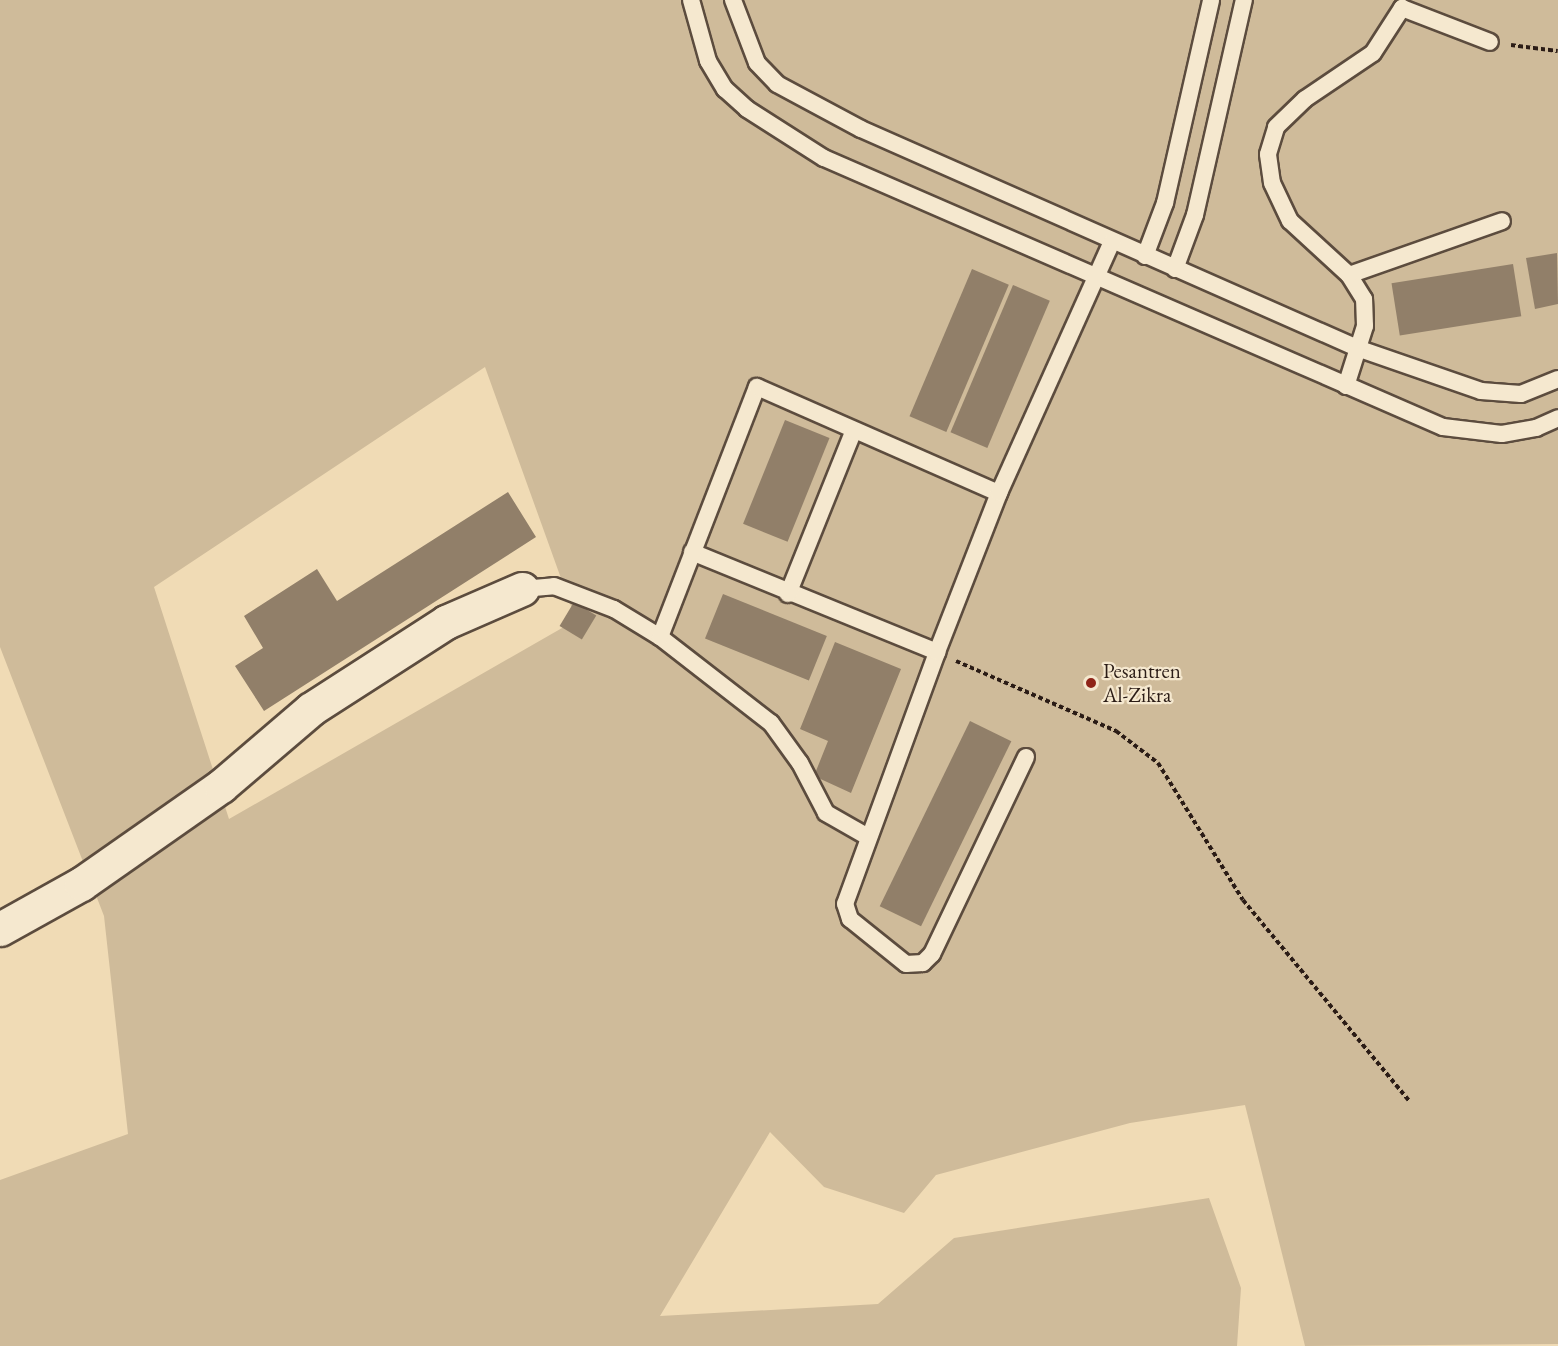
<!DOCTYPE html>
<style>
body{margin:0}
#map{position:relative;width:1558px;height:1346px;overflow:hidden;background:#f0dbb5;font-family:"EB Garamond",serif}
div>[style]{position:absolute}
.green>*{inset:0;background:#cfbb9a}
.building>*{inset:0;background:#917f69;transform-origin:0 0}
.path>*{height:4px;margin-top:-2px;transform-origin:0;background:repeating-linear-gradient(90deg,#2b1c16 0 4.5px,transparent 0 7.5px)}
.roads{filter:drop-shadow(2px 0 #5c4c3e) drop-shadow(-2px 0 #5c4c3e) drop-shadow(0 2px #5c4c3e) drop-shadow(0 -2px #5c4c3e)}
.lane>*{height:16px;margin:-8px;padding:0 8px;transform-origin:8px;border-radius:8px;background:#f5e8cf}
.street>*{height:33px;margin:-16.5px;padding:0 16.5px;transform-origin:16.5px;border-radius:16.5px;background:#f5e8cf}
.dots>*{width:16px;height:16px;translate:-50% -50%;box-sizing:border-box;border:3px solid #f5e8cf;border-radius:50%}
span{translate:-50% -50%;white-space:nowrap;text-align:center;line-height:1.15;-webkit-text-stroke:4.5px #f5e8cf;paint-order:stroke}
.poi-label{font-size:21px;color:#2b1c16}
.left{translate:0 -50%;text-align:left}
</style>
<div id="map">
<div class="green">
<div style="clip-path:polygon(evenodd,0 0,1558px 0,1558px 1344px,1305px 1346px,1245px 1105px,1130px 1123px,936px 1175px,904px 1213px,824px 1187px,770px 1132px,660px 1316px,878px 1304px,954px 1238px,1209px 1198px,1241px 1288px,1237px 1346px,0 1346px,0 1180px,128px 1134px,104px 916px,0 647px,0 0,485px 367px,576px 620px,229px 819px,154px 587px,485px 367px)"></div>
</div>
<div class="building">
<div style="clip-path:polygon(1557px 253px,1558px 304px,1535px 309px,1526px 258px)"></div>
<div style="left:1513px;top:264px;width:53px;height:123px;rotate:81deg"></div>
<div style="left:972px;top:269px;width:40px;height:160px;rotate:23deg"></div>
<div style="left:1013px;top:285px;width:40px;height:160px;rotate:23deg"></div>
<div style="left:785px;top:420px;width:48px;height:112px;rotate:22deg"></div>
<div style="clip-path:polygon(508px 492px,536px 537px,264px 711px,235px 666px,263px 648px,244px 616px,317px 569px,337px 601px)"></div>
<div style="left:723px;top:594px;width:112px;height:48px;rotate:22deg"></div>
<div style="left:574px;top:602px;width:26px;height:28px;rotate:31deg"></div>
<div style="clip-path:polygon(835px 642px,901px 669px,851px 793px,814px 776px,828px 741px,800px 729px)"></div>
<div style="left:970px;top:721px;width:46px;height:206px;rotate:26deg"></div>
</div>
<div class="path">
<div style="left:1511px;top:45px;width:47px;rotate:7.3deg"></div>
<div style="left:956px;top:661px;width:175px;rotate:23.6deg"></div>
<div style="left:1116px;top:731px;width:53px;rotate:37.3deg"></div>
<div style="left:1158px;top:763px;width:161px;rotate:58.2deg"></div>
<div style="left:1243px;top:900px;width:261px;rotate:50.4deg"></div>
</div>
<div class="roads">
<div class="lane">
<div style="left:691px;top:0;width:63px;rotate:74.4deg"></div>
<div style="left:708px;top:61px;width:33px;rotate:59deg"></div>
<div style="left:725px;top:89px;width:30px;rotate:42deg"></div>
<div style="left:747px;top:109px;width:91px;rotate:32.5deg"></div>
<div style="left:824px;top:158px;width:675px;rotate:23.49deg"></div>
<div style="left:1443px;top:427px;width:59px;rotate:6.8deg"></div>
<div style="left:1502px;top:434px;width:35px;rotate:-10deg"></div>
<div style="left:1536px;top:428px;width:24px;rotate:-24deg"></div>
<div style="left:733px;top:0;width:67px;rotate:69.1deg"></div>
<div style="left:757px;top:63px;width:29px;rotate:46deg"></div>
<div style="left:777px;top:84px;width:95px;rotate:28.2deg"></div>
<div style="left:861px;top:129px;width:542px;rotate:23.82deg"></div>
<div style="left:1357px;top:348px;width:131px;rotate:19.1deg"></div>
<div style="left:1481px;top:391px;width:40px;rotate:4.3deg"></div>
<div style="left:1521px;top:394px;width:40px;rotate:-22deg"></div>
<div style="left:1145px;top:256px;width:57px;rotate:-69.3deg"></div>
<div style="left:1165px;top:203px;width:208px;rotate:-77.2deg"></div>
<div style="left:1175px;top:269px;width:58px;rotate:-69.7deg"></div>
<div style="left:1195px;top:215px;width:221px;rotate:-77.2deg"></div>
<div style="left:1349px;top:275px;width:162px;rotate:-19.4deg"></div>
<div style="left:1346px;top:386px;width:63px;rotate:-72.4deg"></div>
<div style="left:1365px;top:326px;width:27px;rotate:-92deg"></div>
<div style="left:1364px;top:299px;width:28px;rotate:-122deg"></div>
<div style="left:1349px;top:275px;width:80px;rotate:-137.5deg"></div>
<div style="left:1290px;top:221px;width:42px;rotate:-115.3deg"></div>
<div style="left:1272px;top:183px;width:29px;rotate:-98deg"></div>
<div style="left:1268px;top:154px;width:28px;rotate:-73deg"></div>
<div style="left:1276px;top:127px;width:40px;rotate:-44deg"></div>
<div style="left:1305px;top:99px;width:82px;rotate:-34.1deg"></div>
<div style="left:1373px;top:53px;width:54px;rotate:-57.2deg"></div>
<div style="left:1402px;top:8px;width:94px;rotate:21.1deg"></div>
<div style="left:692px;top:552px;width:265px;rotate:22.2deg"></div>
<div style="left:522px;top:589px;width:32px;rotate:-5deg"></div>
<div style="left:554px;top:586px;width:64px;rotate:21deg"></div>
<div style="left:614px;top:609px;width:54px;rotate:31.3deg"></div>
<div style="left:660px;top:637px;width:140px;rotate:37.8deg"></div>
<div style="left:771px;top:723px;width:49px;rotate:54.1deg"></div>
<div style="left:800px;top:763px;width:56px;rotate:62.5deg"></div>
<div style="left:826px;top:813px;width:48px;rotate:29.7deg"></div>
<div style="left:788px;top:594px;width:175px;rotate:-68.1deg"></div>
<div style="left:660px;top:637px;width:268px;rotate:-68.8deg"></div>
<div style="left:757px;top:387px;width:264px;rotate:23.7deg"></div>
<div style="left:1026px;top:757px;width:218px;rotate:115.5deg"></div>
<div style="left:932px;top:954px;width:13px;rotate:135deg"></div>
<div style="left:923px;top:963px;width:17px;rotate:177deg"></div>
<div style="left:906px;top:964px;width:72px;rotate:-141.2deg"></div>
<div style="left:850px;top:919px;width:16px;rotate:-108deg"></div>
<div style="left:845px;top:904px;width:268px;rotate:-69.9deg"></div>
<div style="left:937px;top:652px;width:171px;rotate:-68.7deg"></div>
<div style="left:999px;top:493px;width:275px;rotate:-65.8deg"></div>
</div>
<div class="street">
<div style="left:0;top:929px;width:93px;rotate:-29.1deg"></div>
<div style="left:81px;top:884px;width:171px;rotate:-35deg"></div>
<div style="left:221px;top:786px;width:118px;rotate:-40.5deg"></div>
<div style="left:311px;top:709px;width:161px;rotate:-32.8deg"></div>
<div style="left:446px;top:622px;width:83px;rotate:-23.5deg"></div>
</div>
</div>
<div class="dots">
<div style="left:1091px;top:683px;background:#8f2418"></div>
</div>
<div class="poi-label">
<span class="left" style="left:1103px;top:683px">Pesantren<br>Al-Zikra</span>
</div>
</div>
